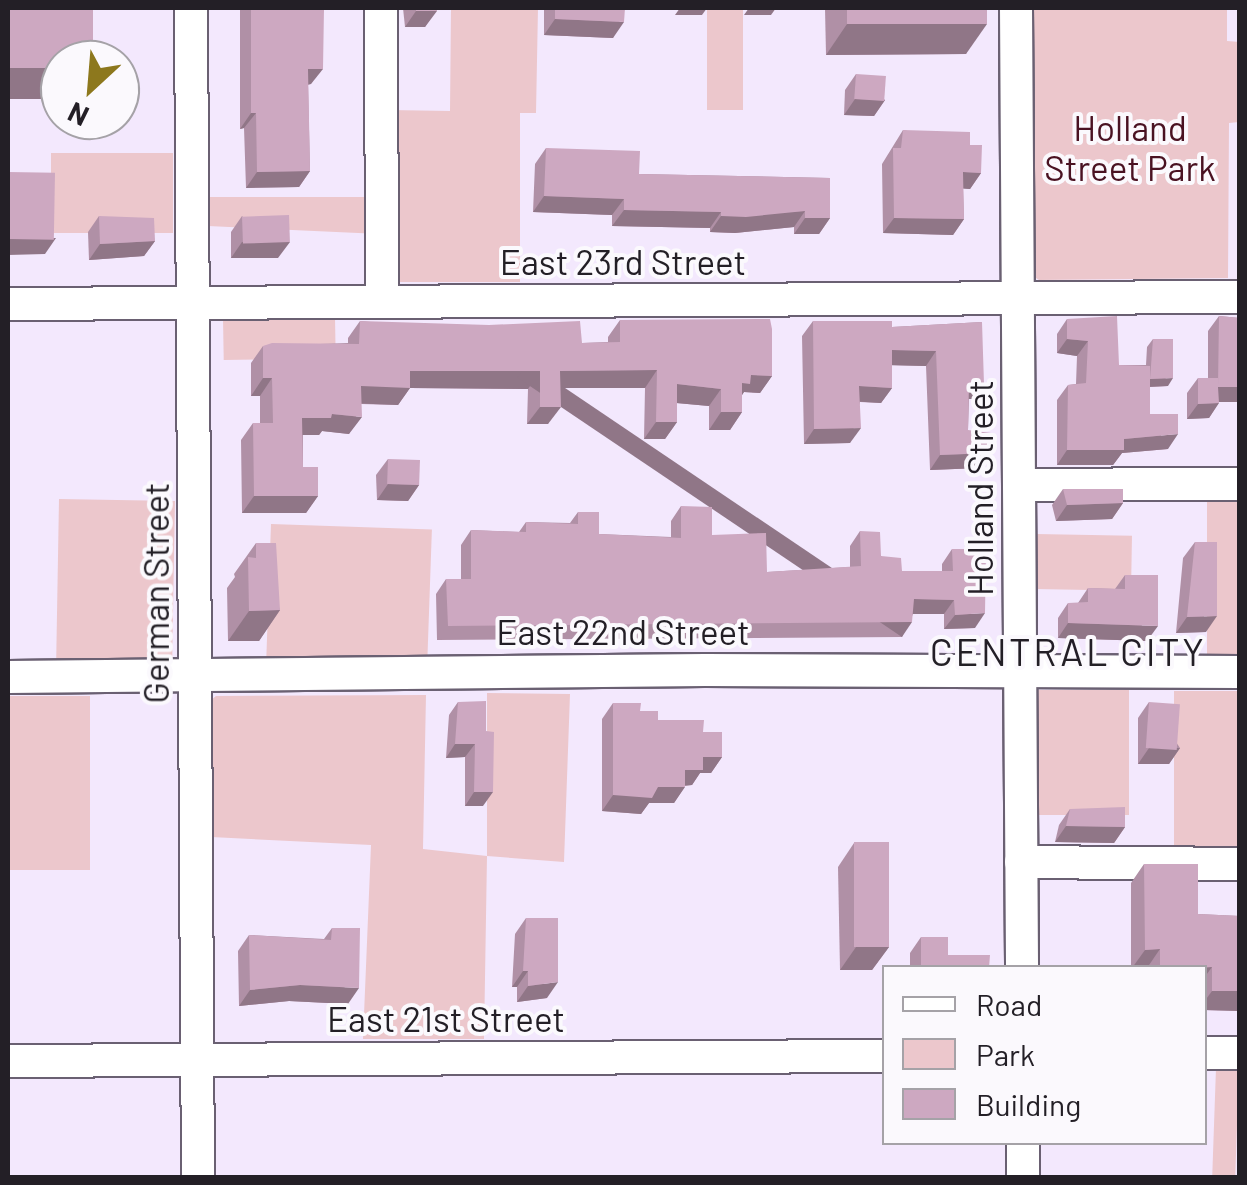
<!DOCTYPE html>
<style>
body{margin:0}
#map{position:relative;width:1247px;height:1185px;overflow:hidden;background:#f3e8fd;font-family:Barlow,sans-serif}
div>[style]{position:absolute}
.green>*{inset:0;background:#ecc7cc;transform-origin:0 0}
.roads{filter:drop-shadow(2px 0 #6a6072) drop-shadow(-2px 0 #6a6072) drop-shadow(0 2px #6a6072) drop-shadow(0 -2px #6a6072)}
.minor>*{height:32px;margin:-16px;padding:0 16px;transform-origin:16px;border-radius:16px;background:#fff}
.wall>*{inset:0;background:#b090a6}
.shaded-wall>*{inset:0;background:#907687;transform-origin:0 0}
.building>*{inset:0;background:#cda8c1;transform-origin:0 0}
span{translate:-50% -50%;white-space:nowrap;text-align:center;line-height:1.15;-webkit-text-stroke:8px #fbf9fd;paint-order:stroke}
.park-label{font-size:35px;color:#4a1222}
.street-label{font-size:35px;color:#231f26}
.neighbourhood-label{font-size:38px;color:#231f26;letter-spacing:2.5px}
.frame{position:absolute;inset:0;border:10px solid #231f26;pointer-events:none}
.legend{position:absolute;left:882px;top:965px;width:325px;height:180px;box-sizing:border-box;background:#fbf9fd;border:2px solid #a5a2a7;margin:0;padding:12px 18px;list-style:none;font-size:30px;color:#231f26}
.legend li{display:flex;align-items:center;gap:20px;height:50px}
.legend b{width:50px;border:2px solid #a5a2a7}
.north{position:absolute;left:40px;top:40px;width:100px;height:100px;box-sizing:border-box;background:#fbf9fd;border:2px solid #a5a2a7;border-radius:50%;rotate:206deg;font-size:28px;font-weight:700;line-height:40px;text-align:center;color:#231f26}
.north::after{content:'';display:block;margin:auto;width:35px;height:45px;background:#8d781d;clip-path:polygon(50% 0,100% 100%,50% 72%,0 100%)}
</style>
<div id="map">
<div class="green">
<div style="clip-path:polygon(451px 8px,538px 8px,536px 113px,520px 113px,520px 282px,388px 282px,389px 110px,450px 111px)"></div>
<div style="left:707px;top:8px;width:36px;height:102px"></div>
<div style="clip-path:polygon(1032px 8px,1227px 8px,1227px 41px,1240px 42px,1239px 122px,1229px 123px,1228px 278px,1039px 280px,1033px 276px)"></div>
<div style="left:173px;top:153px;width:80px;height:122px;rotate:90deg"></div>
<div style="clip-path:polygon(207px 197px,379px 197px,380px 234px,208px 226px)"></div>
<div style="left:335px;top:317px;width:41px;height:112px;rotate:89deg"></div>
<div style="left:1207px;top:490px;width:32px;height:166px"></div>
<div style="left:59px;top:499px;width:116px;height:163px;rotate:1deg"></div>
<div style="left:271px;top:524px;width:161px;height:138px;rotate:2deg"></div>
<div style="left:1036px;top:534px;width:96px;height:55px;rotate:1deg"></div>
<div style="left:1129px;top:690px;width:125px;height:92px;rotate:90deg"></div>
<div style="left:1239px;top:691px;width:160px;height:65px;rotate:90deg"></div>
<div style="clip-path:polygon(487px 693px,570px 694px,564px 862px,487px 856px,484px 1039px,363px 1039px,371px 845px,211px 837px,210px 701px,216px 696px,426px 695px,423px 849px,487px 856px)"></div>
<div style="left:90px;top:696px;width:174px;height:82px;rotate:90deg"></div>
<div style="left:1216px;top:1068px;width:23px;height:110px;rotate:2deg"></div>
</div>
<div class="roads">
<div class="minor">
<div style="left:191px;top:8px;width:1170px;rotate:89.66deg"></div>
<div style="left:381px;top:8px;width:294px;rotate:89.8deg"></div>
<div style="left:1016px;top:8px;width:960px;rotate:89.64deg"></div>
<div style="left:8px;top:304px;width:1232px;rotate:-0.33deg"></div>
<div style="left:1019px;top:485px;width:221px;rotate:-0.3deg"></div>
<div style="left:8px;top:677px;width:697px;rotate:-0.58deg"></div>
<div style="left:705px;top:670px;width:535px;rotate:0.21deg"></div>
<div style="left:1021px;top:862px;width:219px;rotate:0.5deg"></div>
<div style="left:1204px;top:1053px;width:36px"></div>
<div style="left:8px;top:1061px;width:876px;rotate:-0.33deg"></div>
<div style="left:1023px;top:1142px;width:36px;rotate:90deg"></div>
</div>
</div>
<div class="wall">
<div style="clip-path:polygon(240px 8px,324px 8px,311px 84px,308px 85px,310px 171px,299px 187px,246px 188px,244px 128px,240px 129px)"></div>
<div style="clip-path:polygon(403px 8px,437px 8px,425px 27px,405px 27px)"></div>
<div style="clip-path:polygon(544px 8px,625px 8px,613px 38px,544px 35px)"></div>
<div style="clip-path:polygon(825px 8px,987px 8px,966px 54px,826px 55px)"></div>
<div style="clip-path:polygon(856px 74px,885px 100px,874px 116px,844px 115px,845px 90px)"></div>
<div style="clip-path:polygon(903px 130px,970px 145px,981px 173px,970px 189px,963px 188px,964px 219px,953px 235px,883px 233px,882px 164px)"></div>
<div style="clip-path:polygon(546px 148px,639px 174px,830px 178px,830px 218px,819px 234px,794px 234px,794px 227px,735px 233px,710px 232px,710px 228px,612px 226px,612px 215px,533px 212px,535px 164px)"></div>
<div style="clip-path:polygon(99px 216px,155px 241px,144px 256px,89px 260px,88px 232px)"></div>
<div style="clip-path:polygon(242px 216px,278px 258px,231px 258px,231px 232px)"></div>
<div style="clip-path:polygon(1219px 316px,1240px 318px,1240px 402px,1219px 402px,1209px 418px,1187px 419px,1187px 393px,1198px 378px,1208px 378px,1208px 331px)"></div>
<div style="clip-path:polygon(1067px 319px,1119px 365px,1146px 365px,1147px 347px,1153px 339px,1168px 386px,1150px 387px,1150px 414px,1168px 449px,1122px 453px,1113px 465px,1057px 465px,1057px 400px,1068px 385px,1076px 384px,1077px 356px,1057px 353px,1057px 334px)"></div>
<div style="clip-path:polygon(620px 320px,772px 376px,760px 393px,744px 392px,742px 395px,742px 412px,730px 430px,709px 430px,709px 406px,677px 403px,677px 422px,665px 439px,644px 439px,645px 388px,560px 388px,548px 424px,527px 424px,528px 389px,410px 388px,398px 405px,361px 404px,349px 434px,322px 431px,319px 435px,303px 435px,303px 467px,318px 496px,306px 513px,242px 513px,241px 440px,253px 423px,260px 423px,260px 396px,251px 396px,251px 363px,263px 346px,348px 343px,348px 338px,360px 321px,582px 343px,608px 342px,608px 337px)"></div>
<div style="clip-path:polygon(813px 321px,892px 327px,982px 322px,973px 399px,969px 399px,968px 430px,980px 468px,930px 470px,926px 366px,892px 365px,892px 388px,881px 403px,860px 402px,850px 443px,804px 444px,802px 336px)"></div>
<div style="clip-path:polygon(388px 459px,419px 485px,408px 501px,377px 500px,376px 475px)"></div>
<div style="clip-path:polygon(1063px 489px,1123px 503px,1112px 519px,1056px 521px,1052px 505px)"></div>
<div style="clip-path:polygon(681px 506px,712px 535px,767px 572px,850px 567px,850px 546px,860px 531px,881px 556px,902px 571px,942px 571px,942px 564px,952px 549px,975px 628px,944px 629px,944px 614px,913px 614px,902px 637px,437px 640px,436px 594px,446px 579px,461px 579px,461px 545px,471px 530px,519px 532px,526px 522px,570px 523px,578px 512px,599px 534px,671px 537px,671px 521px)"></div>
<div style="clip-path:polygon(1195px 542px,1206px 632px,1176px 633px,1183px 558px)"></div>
<div style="clip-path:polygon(256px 543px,280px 610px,259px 641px,228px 641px,227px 588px,235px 577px,234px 574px)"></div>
<div style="clip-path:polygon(1125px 575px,1147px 641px,1058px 638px,1058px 618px,1068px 603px,1078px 603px,1088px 588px,1115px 589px)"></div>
<div style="clip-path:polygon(458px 702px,486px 731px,483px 806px,465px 806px,465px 757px,446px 758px,449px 715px)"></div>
<div style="clip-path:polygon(1149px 702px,1180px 748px,1169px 764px,1138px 764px,1138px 718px)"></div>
<div style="clip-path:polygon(613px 703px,640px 711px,658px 720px,703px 732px,722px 757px,711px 773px,700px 773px,692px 785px,685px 786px,674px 803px,649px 803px,641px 814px,602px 811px,602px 719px)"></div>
<div style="clip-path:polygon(1070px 809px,1125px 827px,1114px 843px,1055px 842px,1059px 825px)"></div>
<div style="clip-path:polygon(854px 843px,889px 947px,872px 970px,840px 970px,838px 867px)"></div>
<div style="clip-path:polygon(1144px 864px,1198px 914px,1240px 916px,1240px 1011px,1204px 1010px,1204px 968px,1131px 968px,1131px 883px)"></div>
<div style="clip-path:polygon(526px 918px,547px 998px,517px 1002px,517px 987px,512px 987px,515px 934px)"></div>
<div style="clip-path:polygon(332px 928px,348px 1004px,289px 1001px,239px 1006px,238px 951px,249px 935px,324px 939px)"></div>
<div style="clip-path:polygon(921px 937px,948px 955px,989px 968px,910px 968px,910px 953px)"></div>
</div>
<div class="shaded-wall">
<div style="clip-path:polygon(680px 8px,707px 8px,702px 15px,675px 15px)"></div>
<div style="clip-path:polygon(749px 8px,776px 8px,771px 15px,744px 15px)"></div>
<div style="clip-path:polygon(416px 11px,437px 11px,425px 27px,405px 27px)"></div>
<div style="clip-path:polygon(555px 19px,624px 22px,613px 38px,544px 35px)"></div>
<div style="clip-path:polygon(847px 24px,987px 24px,966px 54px,826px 55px)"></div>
<div style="left:8px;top:68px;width:52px;height:31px"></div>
<div style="clip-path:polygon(308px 69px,323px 69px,311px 84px,297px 85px)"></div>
<div style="clip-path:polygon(855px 99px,885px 100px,874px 116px,844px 115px)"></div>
<div style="clip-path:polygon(251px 113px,256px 113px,244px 128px,240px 129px)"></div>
<div style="clip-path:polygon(310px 171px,299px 187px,246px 188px,257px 172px)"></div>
<div style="clip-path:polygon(963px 172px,981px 173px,970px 189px,952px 188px)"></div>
<div style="clip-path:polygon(544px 196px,624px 199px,612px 215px,533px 212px)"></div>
<div style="clip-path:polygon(624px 210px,721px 212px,710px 228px,612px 226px)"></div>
<div style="clip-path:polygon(805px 211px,794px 227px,735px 233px,710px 232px,721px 216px)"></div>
<div style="clip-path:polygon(805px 218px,830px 218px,819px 234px,794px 234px)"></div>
<div style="clip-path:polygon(894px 218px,964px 219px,953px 235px,883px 233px)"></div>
<div style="clip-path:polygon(56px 238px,45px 254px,8px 255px,8px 239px)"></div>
<div style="clip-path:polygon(155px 241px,144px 256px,89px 260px,100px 244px)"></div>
<div style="clip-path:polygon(242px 242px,290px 242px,278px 258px,231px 258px)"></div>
<div style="clip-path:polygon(1067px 339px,1088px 341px,1077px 356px,1057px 353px)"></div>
<div style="clip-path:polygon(892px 350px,936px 351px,926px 366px,881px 365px)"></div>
<div style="clip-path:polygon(657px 370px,645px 388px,548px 388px,560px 371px)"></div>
<div style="clip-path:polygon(410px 371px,540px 371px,528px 389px,410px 388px,398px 405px,348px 403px,361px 386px)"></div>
<div style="clip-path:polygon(751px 375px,772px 376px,760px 393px,744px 392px,738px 401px,742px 383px)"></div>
<div style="clip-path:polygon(263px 378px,272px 378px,260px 396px,251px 396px)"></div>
<div style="clip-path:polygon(1173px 378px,1168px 386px,1145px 387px,1150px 379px)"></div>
<div style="clip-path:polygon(677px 384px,721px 389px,709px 406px,665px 402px)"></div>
<div style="clip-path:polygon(969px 384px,984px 384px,973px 399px,958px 399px)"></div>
<div style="clip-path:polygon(859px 386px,892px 388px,881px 403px,849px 401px)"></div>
<div style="clip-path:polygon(1218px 387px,1240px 387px,1240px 402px,1208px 402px)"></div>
<div style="clip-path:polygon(1219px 403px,1209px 418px,1187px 419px,1198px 404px)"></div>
<div style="clip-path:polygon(540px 407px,561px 407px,548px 424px,527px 424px)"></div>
<div style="clip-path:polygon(721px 412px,742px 412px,730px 430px,709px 430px)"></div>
<div style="clip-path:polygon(332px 414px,362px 417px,349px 434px,322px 431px,319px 435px,290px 435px,302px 418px)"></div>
<div style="clip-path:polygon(656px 422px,677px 422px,665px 439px,644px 439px)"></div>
<div style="clip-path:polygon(861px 428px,850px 443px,804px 444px,814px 429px)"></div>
<div style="clip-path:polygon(1178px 434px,1168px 449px,1122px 453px,1113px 465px,1057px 465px,1067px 450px,1124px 439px)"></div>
<div style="clip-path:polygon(991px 453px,980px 468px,930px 470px,940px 455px)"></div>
<div style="clip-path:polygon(388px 484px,419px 485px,408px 501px,377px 500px)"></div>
<div style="clip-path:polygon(254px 496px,318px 496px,306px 513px,242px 513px)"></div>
<div style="clip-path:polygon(1123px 503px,1112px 519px,1056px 521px,1067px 505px)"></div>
<div style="clip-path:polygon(914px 599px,954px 600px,944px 614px,904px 614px)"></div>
<div style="clip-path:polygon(280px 610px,259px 641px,228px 641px,249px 611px)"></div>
<div style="clip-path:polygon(985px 613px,975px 628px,944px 629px,955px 615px)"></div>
<div style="clip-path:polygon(1217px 616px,1206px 632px,1176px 633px,1187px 617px)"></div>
<div style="left:912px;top:622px;width:18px;height:464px;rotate:124deg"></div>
<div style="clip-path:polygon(1068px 623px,1158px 626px,1147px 641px,1058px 638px)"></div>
<div style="clip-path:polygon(455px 744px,475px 744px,465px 757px,446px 758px)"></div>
<div style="clip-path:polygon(1149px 748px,1180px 748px,1169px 764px,1138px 764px)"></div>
<div style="clip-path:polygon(703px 757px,722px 757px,711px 773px,700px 773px,692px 785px,674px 786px,685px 770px)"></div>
<div style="clip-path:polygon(658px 787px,685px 787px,674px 803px,649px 803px,641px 814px,602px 811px,613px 795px)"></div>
<div style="clip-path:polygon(474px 792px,493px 792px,483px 806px,465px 806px)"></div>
<div style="clip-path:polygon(1066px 826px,1125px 827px,1114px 843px,1055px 842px)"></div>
<div style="clip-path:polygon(856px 947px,889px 947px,872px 970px,840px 970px)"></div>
<div style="clip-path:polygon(1160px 949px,1147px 968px,1132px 968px,1145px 950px)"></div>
<div style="clip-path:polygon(1212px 967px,1204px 978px,1204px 968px)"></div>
<div style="clip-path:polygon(523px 971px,528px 971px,517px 987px,512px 987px)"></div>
<div style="clip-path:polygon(558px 982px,547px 998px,517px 1002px,528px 986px)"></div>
<div style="clip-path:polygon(300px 985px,359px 988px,348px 1004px,289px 1001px,239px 1006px,250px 990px)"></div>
<div style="clip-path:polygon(1212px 991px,1240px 991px,1240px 1011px,1204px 1010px,1204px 1002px)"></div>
</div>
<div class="building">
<div style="clip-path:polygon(8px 8px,93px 8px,93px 60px,60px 60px,60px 68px,8px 68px)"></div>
<div style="clip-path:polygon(251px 8px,324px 8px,323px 69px,308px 69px,310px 171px,257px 172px,256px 113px,251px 113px)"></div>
<div style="left:416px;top:8px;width:21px;height:3px"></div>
<div style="clip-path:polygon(555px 8px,625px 8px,624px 22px,555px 19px)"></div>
<div style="left:847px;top:8px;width:140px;height:16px"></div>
<div style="left:856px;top:74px;width:30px;height:25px;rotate:4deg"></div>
<div style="clip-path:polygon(903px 130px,970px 132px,970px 145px,982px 145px,981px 173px,963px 172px,964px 219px,894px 218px,893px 148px,901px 148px)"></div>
<div style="clip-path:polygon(546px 148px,640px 151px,639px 174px,830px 178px,830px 218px,805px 218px,805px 211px,746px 217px,721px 216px,721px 212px,624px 210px,624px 199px,544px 196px)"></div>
<div style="left:8px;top:172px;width:47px;height:67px;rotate:1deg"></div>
<div style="left:289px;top:215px;width:27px;height:47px;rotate:88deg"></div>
<div style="clip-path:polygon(99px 216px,154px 218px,155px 241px,100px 244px)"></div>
<div style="clip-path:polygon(1117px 316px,1119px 365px,1150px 366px,1150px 414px,1178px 414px,1178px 434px,1124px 439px,1124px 450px,1067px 450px,1068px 385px,1086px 383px,1088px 341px,1067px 339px,1067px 319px)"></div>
<div style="clip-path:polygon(1219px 316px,1240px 318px,1240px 387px,1218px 387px,1219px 403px,1198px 404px,1198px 378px,1218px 378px,1218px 386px)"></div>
<div style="clip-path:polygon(770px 319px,772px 329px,772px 376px,751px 375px,750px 384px,742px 383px,742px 412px,721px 412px,721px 389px,677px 384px,677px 422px,656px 422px,657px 370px,560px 371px,561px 407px,540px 407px,540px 371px,410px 371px,410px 388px,361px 386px,362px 417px,332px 414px,331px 418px,302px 418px,303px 467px,318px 467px,318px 496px,254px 496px,253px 423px,273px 423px,272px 378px,263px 378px,263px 346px,272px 343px,359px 344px,360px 321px,489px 325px,580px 321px,582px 343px,620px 342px,620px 320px)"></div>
<div style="clip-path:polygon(813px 321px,892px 321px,892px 327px,982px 322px,984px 384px,969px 384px,968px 430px,991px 433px,991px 453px,940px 455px,936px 351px,892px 350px,892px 388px,859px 386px,861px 428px,814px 429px)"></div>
<div style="clip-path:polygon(1153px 339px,1173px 339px,1173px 378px,1150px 379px)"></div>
<div style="left:388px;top:459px;width:32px;height:25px;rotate:2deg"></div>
<div style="clip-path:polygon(1063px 489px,1123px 489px,1123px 503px,1067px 505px)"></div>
<div style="clip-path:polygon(681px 506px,712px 507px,712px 535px,766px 533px,767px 572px,861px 566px,860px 531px,880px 532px,881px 556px,901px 558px,902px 571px,953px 571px,952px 549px,986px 549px,985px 613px,955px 615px,954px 600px,914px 599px,912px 622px,448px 626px,446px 579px,471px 579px,471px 530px,526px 532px,526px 522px,578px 524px,578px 512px,599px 512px,599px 534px,681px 538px)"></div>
<div style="clip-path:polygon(1195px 542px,1217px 542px,1217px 616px,1187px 617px)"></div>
<div style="clip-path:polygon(256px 543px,276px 543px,280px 610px,249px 611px,248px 557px,256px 558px)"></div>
<div style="clip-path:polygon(1125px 575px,1158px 575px,1158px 626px,1068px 623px,1068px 603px,1088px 602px,1088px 588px,1125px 589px)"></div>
<div style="clip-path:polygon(486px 701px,486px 731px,494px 732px,493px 792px,474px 792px,475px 744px,455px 744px,458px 702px)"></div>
<div style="left:1149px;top:702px;width:31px;height:46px;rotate:4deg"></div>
<div style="clip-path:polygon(613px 703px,641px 703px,640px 711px,658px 711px,658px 720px,704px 720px,703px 732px,722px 732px,722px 757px,703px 757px,703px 770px,685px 770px,685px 787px,658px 787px,652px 798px,613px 795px)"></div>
<div style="clip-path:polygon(1125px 807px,1125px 827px,1066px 826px,1070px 809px)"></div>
<div style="left:889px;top:842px;width:105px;height:35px;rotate:90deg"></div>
<div style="clip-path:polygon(1144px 864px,1198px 864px,1198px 914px,1240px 916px,1240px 991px,1212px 991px,1212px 967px,1160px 968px,1160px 949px,1145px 950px)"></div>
<div style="clip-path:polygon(526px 918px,558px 918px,558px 982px,528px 986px,528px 971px,523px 971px)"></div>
<div style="clip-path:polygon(332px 928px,360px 928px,359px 988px,300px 985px,250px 990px,249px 935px,331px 940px)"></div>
<div style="clip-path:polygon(921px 937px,948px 937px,948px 955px,990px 955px,989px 968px,921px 968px)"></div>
</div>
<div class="park-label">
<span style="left:1130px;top:147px">Holland<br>Street Park</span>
</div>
<div class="street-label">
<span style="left:623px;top:261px">East 23rd Street</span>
<span style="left:979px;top:488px;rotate:-90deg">Holland Street</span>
<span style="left:155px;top:593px;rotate:-90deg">German Street</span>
<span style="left:623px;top:631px">East 22nd Street</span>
<span style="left:446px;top:1018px">East 21st Street</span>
</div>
<div class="neighbourhood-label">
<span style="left:1068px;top:652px">CENTRAL CITY</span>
</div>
<div class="frame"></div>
<ul class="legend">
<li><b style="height:12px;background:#fff"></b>Road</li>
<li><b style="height:28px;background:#ecc7cc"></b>Park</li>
<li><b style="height:28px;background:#cda8c1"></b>Building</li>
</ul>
<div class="north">N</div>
</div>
